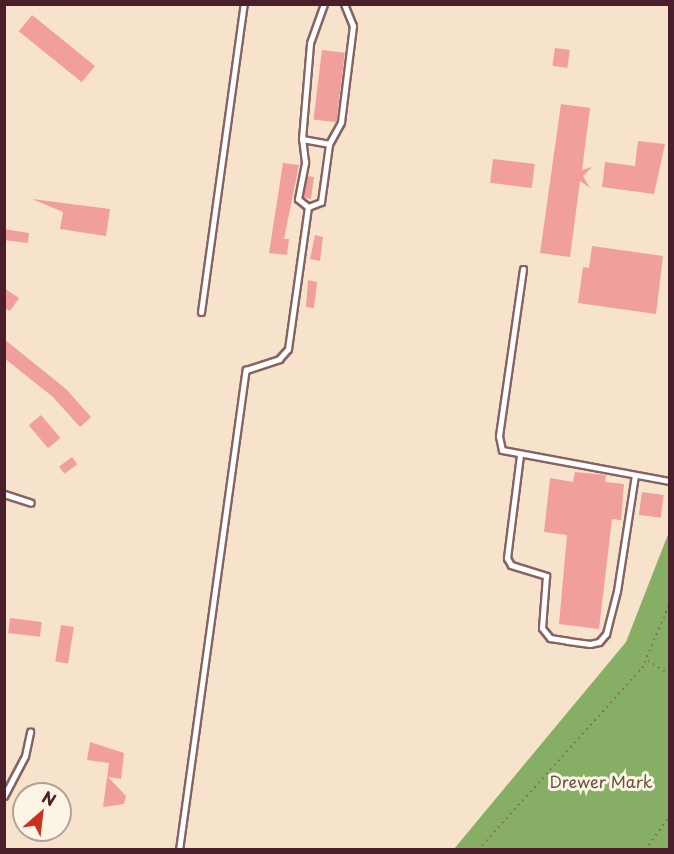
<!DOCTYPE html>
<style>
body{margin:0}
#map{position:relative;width:674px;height:854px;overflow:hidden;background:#f7e3cb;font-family:"Playpen Sans",sans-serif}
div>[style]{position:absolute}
.forest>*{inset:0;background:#86ae65}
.building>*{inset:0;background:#f09f9c;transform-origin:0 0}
.path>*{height:1.5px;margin-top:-0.75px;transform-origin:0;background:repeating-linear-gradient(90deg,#876463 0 1.5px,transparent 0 6px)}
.roads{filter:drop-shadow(2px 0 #876463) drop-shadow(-2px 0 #876463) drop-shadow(0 2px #876463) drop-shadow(0 -2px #876463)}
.lane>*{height:5px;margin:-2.5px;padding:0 2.5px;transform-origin:2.5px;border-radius:2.5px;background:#fff}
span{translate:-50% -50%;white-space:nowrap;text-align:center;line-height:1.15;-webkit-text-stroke:6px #fcf5e5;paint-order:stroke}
.park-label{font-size:16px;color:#665241}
.frame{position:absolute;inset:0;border:6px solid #4a1f2b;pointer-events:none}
.north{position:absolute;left:12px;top:782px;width:60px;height:60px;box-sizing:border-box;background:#fcf5e5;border:2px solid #b59f9b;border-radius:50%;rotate:28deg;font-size:16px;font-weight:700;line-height:24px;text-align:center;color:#4a1f2b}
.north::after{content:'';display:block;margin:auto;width:21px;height:27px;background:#c8321e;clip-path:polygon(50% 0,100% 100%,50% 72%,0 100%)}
</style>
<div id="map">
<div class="forest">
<div style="clip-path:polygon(669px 532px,669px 849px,454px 849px,626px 642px)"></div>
</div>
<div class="building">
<div style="left:32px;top:15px;width:81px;height:21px;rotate:39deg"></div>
<div style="left:555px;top:48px;width:15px;height:18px;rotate:8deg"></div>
<div style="left:322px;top:50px;width:23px;height:70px;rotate:7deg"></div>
<div style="clip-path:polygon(561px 104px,590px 108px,582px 170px,592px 167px,583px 176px,590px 188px,580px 181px,570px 257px,540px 253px)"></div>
<div style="clip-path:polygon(638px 141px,665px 144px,654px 194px,602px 187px,605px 162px,635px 166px)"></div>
<div style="left:493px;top:159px;width:42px;height:24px;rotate:7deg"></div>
<div style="clip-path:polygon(283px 163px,299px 165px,284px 239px,289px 239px,287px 255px,269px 253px)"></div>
<div style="clip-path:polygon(307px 176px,314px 177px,311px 199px,303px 197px)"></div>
<div style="clip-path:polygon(32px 199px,110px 209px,106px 236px,60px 229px,63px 212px)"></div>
<div style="clip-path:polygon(4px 229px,29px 233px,28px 243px,4px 240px)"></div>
<div style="clip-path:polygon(315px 235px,323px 237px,320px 261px,310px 259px)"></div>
<div style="clip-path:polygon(592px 246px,663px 256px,656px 314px,578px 303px,583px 267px,589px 268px)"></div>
<div style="clip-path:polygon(308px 280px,317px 282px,314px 308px,306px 307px)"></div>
<div style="clip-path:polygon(4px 288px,19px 298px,10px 311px,4px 308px)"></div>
<div style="clip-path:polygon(4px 339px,66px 389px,91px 417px,80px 427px,53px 397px,4px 358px)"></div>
<div style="left:41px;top:415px;width:30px;height:16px;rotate:50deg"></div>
<div style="left:72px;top:457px;width:9px;height:16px;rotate:54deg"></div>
<div style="clip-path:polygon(575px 472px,606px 475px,605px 482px,624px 484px,621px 520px,612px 519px,599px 629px,559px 624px,567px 535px,544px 532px,550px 478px,573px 482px)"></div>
<div style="left:642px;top:492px;width:22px;height:23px;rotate:8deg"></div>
<div style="left:10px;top:618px;width:32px;height:15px;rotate:7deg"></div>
<div style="left:61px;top:625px;width:13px;height:37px;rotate:9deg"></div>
<div style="clip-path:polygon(90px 742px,124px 753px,121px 779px,108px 777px,126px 796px,124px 804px,103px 807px,109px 763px,87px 760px)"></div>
</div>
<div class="path">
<div style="left:648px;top:661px;width:26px;rotate:31deg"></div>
<div style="left:478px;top:850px;width:245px;rotate:-48deg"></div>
<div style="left:642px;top:668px;width:72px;rotate:-67deg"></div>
<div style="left:645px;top:850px;width:43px;rotate:-54.5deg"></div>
</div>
<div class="roads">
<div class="lane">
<div style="left:302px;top:139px;width:27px;rotate:10deg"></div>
<div style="left:308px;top:207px;width:14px;rotate:-21deg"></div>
<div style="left:321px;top:202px;width:59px;rotate:-82.1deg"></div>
<div style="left:329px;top:144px;width:25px;rotate:-61deg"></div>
<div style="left:341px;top:122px;width:97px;rotate:-82.9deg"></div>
<div style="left:353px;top:26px;width:24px;rotate:-112deg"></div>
<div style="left:308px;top:207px;width:13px;rotate:-141deg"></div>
<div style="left:298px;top:199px;width:38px;rotate:-79deg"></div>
<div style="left:305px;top:162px;width:23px;rotate:-97deg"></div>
<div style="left:302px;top:139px;width:96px;rotate:-85.2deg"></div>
<div style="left:310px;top:43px;width:41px;rotate:-70.3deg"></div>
<div style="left:523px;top:269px;width:169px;rotate:98.2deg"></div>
<div style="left:499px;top:436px;width:14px;rotate:78deg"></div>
<div style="left:502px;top:450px;width:171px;rotate:10.5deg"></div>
<div style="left:201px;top:312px;width:311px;rotate:-82.1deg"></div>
<div style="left:520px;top:455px;width:104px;rotate:97.2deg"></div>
<div style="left:507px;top:558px;width:8px;rotate:60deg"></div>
<div style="left:511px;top:565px;width:37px;rotate:17deg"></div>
<div style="left:546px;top:576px;width:52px;rotate:94.4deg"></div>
<div style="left:542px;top:628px;width:13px;rotate:51deg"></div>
<div style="left:550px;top:638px;width:18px;rotate:9deg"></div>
<div style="left:568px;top:641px;width:22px;rotate:8deg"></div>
<div style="left:590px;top:644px;width:9px;rotate:-13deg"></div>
<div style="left:599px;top:642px;width:11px;rotate:-49deg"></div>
<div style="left:606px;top:634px;width:44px;rotate:-75.7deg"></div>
<div style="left:617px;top:591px;width:117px;rotate:-81.2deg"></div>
<div style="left:4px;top:494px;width:28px;rotate:18deg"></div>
<div style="left:4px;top:796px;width:45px;rotate:-62.3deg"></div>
<div style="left:25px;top:756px;width:25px;rotate:-78deg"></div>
<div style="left:179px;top:850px;width:485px;rotate:-82.1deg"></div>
<div style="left:246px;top:370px;width:35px;rotate:-18deg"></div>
<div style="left:279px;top:359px;width:13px;rotate:-48deg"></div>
<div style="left:288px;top:349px;width:143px;rotate:-82deg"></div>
</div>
</div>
<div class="park-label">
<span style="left:601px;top:781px">Drewer Mark</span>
</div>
<div class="frame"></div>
<div class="north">N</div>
</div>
